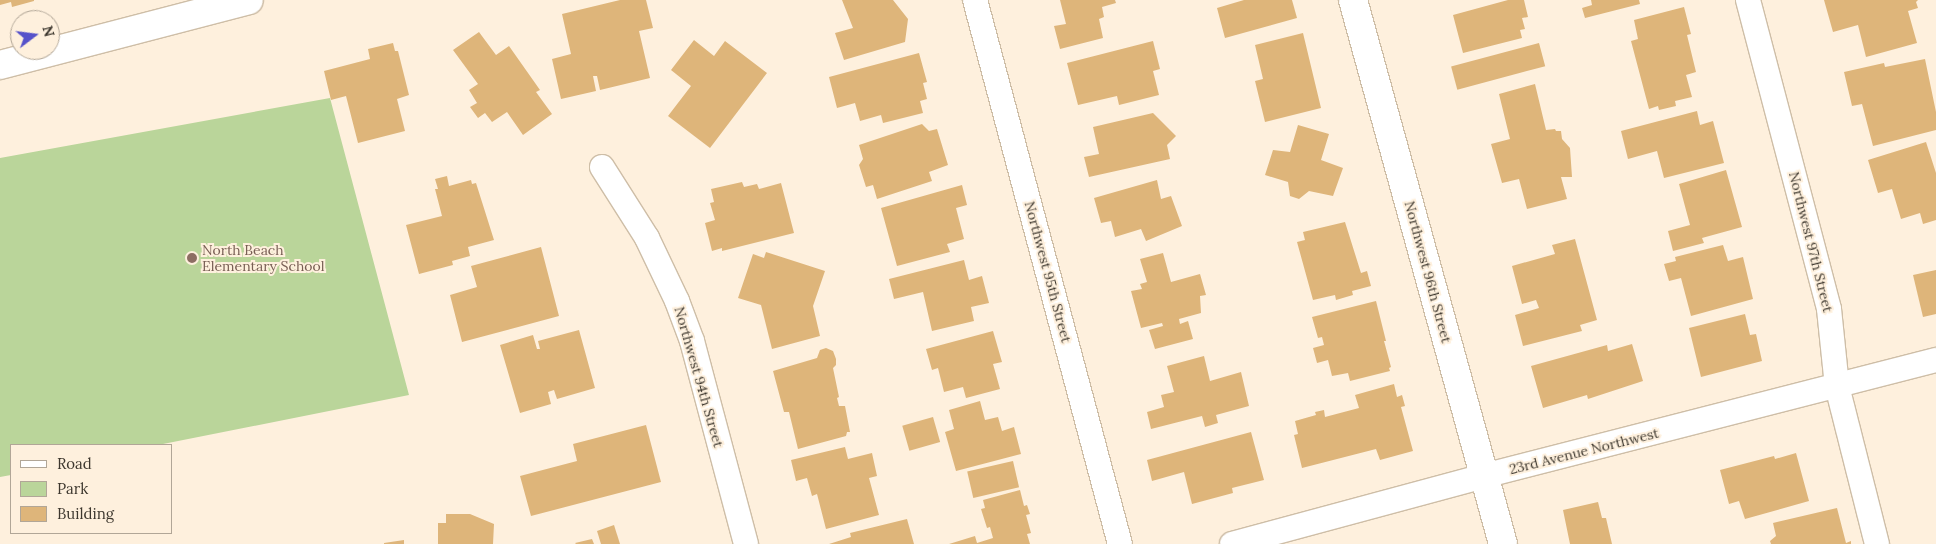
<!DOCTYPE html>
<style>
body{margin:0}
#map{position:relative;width:1936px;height:544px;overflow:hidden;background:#fef0dd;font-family:Lora,serif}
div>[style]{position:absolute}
.green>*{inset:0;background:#bad59a}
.building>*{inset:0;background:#deb57a;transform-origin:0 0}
.roads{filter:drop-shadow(1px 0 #cebea7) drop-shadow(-1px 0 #cebea7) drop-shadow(0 1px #cebea7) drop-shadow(0 -1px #cebea7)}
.minor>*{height:24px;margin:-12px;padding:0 12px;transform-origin:12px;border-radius:12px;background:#fff}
.tertiary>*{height:28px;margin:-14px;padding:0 14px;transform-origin:14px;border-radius:14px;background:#fff}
.dots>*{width:14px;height:14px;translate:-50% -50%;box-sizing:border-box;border:2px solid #fef0dd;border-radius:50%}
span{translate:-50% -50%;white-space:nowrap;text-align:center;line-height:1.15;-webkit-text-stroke:4px #fef0dd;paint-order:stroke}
.street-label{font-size:14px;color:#3d372e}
.education-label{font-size:14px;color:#785e54}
.left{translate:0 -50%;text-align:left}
.legend{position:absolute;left:10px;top:444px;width:162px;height:90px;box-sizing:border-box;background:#fef0dd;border:1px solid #b1a697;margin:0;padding:6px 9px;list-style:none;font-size:15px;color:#3d372e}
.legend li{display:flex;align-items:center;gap:10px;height:25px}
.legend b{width:25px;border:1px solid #b1a697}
.north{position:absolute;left:10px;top:10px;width:50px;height:50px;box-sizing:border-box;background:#fef0dd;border:1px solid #b1a697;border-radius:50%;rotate:75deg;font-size:14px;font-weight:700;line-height:20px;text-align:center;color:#3d372e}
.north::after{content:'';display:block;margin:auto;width:18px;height:22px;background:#5652ca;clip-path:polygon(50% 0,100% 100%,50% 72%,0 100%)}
</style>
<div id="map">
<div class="green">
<div style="clip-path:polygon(330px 98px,409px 395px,158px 445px,11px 445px,11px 475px,0 477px,0 158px)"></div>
</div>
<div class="building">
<div style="clip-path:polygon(0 0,34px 0,34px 1px,12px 7px,11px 2px,0 5px)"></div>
<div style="clip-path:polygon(620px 0,646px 0,653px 28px,639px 31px,650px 78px,600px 90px,597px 76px,593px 76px,596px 91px,561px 99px,552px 59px,571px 54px,562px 14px)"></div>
<div style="clip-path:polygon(842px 0,893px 0,908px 19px,905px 42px,844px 60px,835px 33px,853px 28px)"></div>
<div style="clip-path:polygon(1060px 0,1115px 0,1116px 3px,1102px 7px,1104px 17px,1099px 19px,1103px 38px,1060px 49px,1054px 26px,1066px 24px)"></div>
<div style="clip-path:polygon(1292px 0,1297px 18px,1225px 38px,1217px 8px,1244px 0)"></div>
<div style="clip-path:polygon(1508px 0,1524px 0,1528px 17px,1522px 18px,1525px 29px,1520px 30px,1522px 38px,1463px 53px,1453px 15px)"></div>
<div style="clip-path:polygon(1591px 0,1639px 0,1640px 4px,1585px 18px,1582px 8px,1592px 5px)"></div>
<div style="clip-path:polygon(1824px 0,1918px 0,1916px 2px,1918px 8px,1908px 11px,1917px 43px,1866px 57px,1858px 25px,1833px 32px)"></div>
<div style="clip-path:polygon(1684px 7px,1691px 34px,1687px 35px,1696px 72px,1686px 75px,1692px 97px,1675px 101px,1676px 106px,1659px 110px,1658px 106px,1649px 109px,1631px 41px,1638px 39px,1634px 20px)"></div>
<div style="clip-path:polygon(479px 32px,496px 55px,509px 46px,540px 90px,536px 92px,552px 114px,523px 135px,507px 112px,492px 122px,485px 113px,478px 118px,470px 107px,477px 103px,469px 90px,478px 84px,453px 50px)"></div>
<div style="clip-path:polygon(1303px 33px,1321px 108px,1265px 122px,1255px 81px,1263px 79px,1255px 45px)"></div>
<div style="clip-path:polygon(694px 40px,714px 56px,725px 41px,767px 73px,710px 148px,668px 116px,691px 86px,671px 70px)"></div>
<div style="clip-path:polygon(1153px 41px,1160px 69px,1153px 71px,1159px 95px,1119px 105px,1117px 96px,1078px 105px,1067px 63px)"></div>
<div style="clip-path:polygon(393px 43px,395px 51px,398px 51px,409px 95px,397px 99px,405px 131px,358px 143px,346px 96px,331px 100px,324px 71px,370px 59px,368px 49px)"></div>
<div style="left:1539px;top:43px;width:24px;height:91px;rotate:75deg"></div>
<div style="clip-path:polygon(919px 53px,927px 82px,923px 83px,927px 99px,920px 101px,923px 113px,883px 123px,881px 115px,860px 121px,855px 103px,837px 108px,829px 77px)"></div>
<div style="clip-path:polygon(1925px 59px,1936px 112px,1936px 130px,1873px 146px,1862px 104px,1852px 106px,1844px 72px,1884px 63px,1885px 67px)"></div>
<div style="clip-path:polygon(1535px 84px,1546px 130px,1555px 129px,1556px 131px,1561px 131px,1562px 139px,1570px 148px,1572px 177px,1561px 177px,1567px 199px,1527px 209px,1519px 179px,1502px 183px,1491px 144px,1510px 139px,1499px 94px)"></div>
<div style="clip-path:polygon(1697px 111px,1700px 125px,1713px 121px,1724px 163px,1664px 178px,1657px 151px,1628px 159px,1621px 131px)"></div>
<div style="clip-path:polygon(1153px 113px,1176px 136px,1167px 145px,1170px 159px,1089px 177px,1084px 157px,1099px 154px,1093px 127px)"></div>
<div style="clip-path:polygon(922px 124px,929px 131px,937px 129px,948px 165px,929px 172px,932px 181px,877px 199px,873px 185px,866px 187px,859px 165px,863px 159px,859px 145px)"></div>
<div style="clip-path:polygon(1298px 125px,1329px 134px,1321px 160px,1343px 168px,1333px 196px,1309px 191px,1299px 199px,1290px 196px,1288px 182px,1265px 175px,1273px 150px,1290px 152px)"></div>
<div style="clip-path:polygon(1926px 142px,1936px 173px,1936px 220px,1923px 224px,1920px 213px,1901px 219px,1892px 189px,1878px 193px,1868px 160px)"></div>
<div style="clip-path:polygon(1726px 170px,1742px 227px,1702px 238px,1704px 243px,1673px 251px,1668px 231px,1690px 225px,1679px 184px)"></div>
<div style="clip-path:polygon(447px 176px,449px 186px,471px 180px,472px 184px,476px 183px,494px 240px,468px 247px,470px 256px,452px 261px,453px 265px,419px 274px,406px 225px,442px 216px,435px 189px,438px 189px,435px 179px)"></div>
<div style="clip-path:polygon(1157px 180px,1161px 199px,1171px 196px,1182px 226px,1146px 241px,1141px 229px,1115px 237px,1111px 221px,1101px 223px,1094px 198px)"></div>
<div style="clip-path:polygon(742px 182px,744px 187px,757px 184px,759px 189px,781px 183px,794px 233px,722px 251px,722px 248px,712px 251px,705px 223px,715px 220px,710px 203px,714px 202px,711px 189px)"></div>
<div style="clip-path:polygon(962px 185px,967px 205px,956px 208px,964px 239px,947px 244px,950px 252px,897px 266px,881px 208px)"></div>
<div style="clip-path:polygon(1345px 222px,1361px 273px,1367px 271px,1371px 286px,1352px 291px,1353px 295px,1336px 300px,1335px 295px,1313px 300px,1297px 242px,1305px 240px,1303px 232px)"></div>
<div style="clip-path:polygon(1575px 239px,1597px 320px,1580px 325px,1582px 331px,1523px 346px,1515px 315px,1539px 308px,1536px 300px,1522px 304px,1512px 266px,1555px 254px,1552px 245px)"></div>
<div style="clip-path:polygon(1723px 245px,1728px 261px,1743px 257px,1753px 299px,1691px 316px,1681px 278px,1669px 281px,1664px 264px,1676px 261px,1675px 257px)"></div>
<div style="clip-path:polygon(541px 247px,559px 316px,462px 342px,450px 295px,477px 287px,471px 266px)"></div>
<div style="clip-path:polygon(766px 252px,825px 271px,813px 306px,820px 336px,772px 349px,761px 305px,738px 298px,753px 254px,764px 258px)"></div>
<div style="clip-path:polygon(1163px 253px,1171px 282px,1200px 274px,1206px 295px,1200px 296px,1201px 313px,1179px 319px,1180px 324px,1188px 321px,1193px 339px,1155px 349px,1149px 330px,1163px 326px,1162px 323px,1141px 328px,1131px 291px,1142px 289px,1140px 284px,1147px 282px,1140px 259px)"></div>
<div style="clip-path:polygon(964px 260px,969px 280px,982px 276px,989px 303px,971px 307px,974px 321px,932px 331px,923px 292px,894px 299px,889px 279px)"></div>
<div style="clip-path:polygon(1936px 270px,1936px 314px,1923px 317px,1913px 275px)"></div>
<div style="clip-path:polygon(1376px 301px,1386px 341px,1384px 341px,1391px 367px,1389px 368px,1390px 371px,1350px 381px,1348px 373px,1332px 376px,1328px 360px,1317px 363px,1313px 348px,1324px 345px,1322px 337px,1318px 338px,1312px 317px)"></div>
<div style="clip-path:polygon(1745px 314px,1750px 335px,1756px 334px,1762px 361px,1701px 377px,1689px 328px)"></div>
<div style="clip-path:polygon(579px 330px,595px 388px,557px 399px,554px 390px,548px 392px,551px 404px,520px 413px,500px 345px,533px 335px,537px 349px,540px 349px,538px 341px)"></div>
<div style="clip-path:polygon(993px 331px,1002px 362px,993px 364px,1000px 389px,966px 398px,963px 387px,944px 392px,938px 368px,932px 370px,926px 349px)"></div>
<div style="clip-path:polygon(1632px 344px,1643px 381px,1588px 399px,1587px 395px,1543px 408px,1531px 366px,1607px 345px,1608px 351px)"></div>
<div style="clip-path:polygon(826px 348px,833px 351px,836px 359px,836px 365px,833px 368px,839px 397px,837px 398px,839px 406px,845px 406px,850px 432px,847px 432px,846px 436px,798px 449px,789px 412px,784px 412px,773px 371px,817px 358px,820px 350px)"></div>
<div style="clip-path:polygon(1204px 356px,1210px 381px,1241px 372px,1249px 406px,1216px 415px,1218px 423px,1205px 427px,1202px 416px,1151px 429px,1147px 412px,1164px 407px,1161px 395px,1174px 392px,1167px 366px)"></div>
<div style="clip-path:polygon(1394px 384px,1397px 397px,1402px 395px,1405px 406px,1401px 407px,1413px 451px,1380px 460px,1376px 449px,1302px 468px,1294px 435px,1298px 434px,1295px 421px,1316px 415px,1315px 412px,1324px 410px,1325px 417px,1359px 408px,1355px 395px)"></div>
<div style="clip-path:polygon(980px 401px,985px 420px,998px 417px,1002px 431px,1014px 427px,1021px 454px,956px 471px,945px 432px,954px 429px,949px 410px)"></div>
<div style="left:933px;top:417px;width:26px;height:32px;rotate:74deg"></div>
<div style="clip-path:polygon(646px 425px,661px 482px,531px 516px,520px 476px,577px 461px,573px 444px)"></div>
<div style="clip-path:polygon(1251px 432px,1264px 480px,1232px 488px,1233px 493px,1192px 504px,1184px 472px,1152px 481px,1147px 460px)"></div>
<div style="clip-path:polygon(845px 447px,848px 459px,872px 453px,877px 476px,869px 478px,879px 515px,826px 529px,817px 494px,812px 496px,807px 478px,796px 481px,791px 460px)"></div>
<div style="clip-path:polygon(1796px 453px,1809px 501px,1745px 519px,1739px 501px,1729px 504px,1720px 470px,1774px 456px,1775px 459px)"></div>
<div style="left:1013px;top:461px;width:27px;height:47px;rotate:77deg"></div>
<div style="clip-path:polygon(1020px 490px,1024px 506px,1027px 505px,1030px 514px,1026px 515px,1031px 533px,1027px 534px,1030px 544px,949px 544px,975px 536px,977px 543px,993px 538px,990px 527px,987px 528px,981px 509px,985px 508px,983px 500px)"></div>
<div style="clip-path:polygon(1598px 502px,1602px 518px,1606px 518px,1612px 544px,1570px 544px,1563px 510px)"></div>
<div style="clip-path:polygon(1837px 508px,1846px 543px,1851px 541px,1851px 544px,1771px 544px,1770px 541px,1776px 536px,1773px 523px)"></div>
<div style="clip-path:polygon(446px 514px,470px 514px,494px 524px,493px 544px,438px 544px,438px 523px,446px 523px)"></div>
<div style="clip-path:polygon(907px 519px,914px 544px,829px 544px,851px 537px,850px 533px)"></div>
<div style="clip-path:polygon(614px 525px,620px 544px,601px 544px,597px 531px)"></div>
<div style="clip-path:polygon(592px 539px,594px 544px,576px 544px,575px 543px)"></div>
<div style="clip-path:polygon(404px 540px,404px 544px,384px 544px,384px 543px)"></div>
</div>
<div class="roads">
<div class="minor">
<div style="left:975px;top:0;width:563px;rotate:75.08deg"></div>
<div style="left:1748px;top:0;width:319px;rotate:75.3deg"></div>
<div style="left:1829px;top:309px;width:77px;rotate:84.1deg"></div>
<div style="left:1837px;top:386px;width:163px;rotate:75.8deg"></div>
<div style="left:602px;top:167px;width:84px;rotate:57.6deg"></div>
<div style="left:647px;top:238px;width:70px;rotate:64.5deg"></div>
<div style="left:677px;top:301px;width:43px;rotate:69.4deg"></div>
<div style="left:692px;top:341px;width:210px;rotate:75.1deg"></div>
<div style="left:1232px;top:544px;width:261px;rotate:-15.1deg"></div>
<div style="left:1484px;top:476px;width:467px;rotate:-14.4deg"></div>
</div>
<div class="tertiary">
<div style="left:1353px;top:0;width:564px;rotate:74.58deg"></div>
<div style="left:0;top:65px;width:257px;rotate:-14.6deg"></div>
</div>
</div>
<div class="dots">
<div style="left:192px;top:258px;background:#8d6e63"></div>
</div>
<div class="street-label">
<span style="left:1811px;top:242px;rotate:76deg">Northwest 97th Street</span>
<span style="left:1048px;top:272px;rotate:75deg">Northwest 95th Street</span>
<span style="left:1428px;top:272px;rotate:75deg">Northwest 96th Street</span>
<span style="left:699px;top:377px;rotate:74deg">Northwest 94th Street</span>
<span style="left:1584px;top:451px;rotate:-14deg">23rd Avenue Northwest</span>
</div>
<div class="education-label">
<span class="left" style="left:202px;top:258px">North Beach<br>Elementary School</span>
</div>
<ul class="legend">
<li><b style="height:6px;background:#fff"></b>Road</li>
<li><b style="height:14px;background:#bad59a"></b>Park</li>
<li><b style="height:14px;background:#deb57a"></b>Building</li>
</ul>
<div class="north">N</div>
</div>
